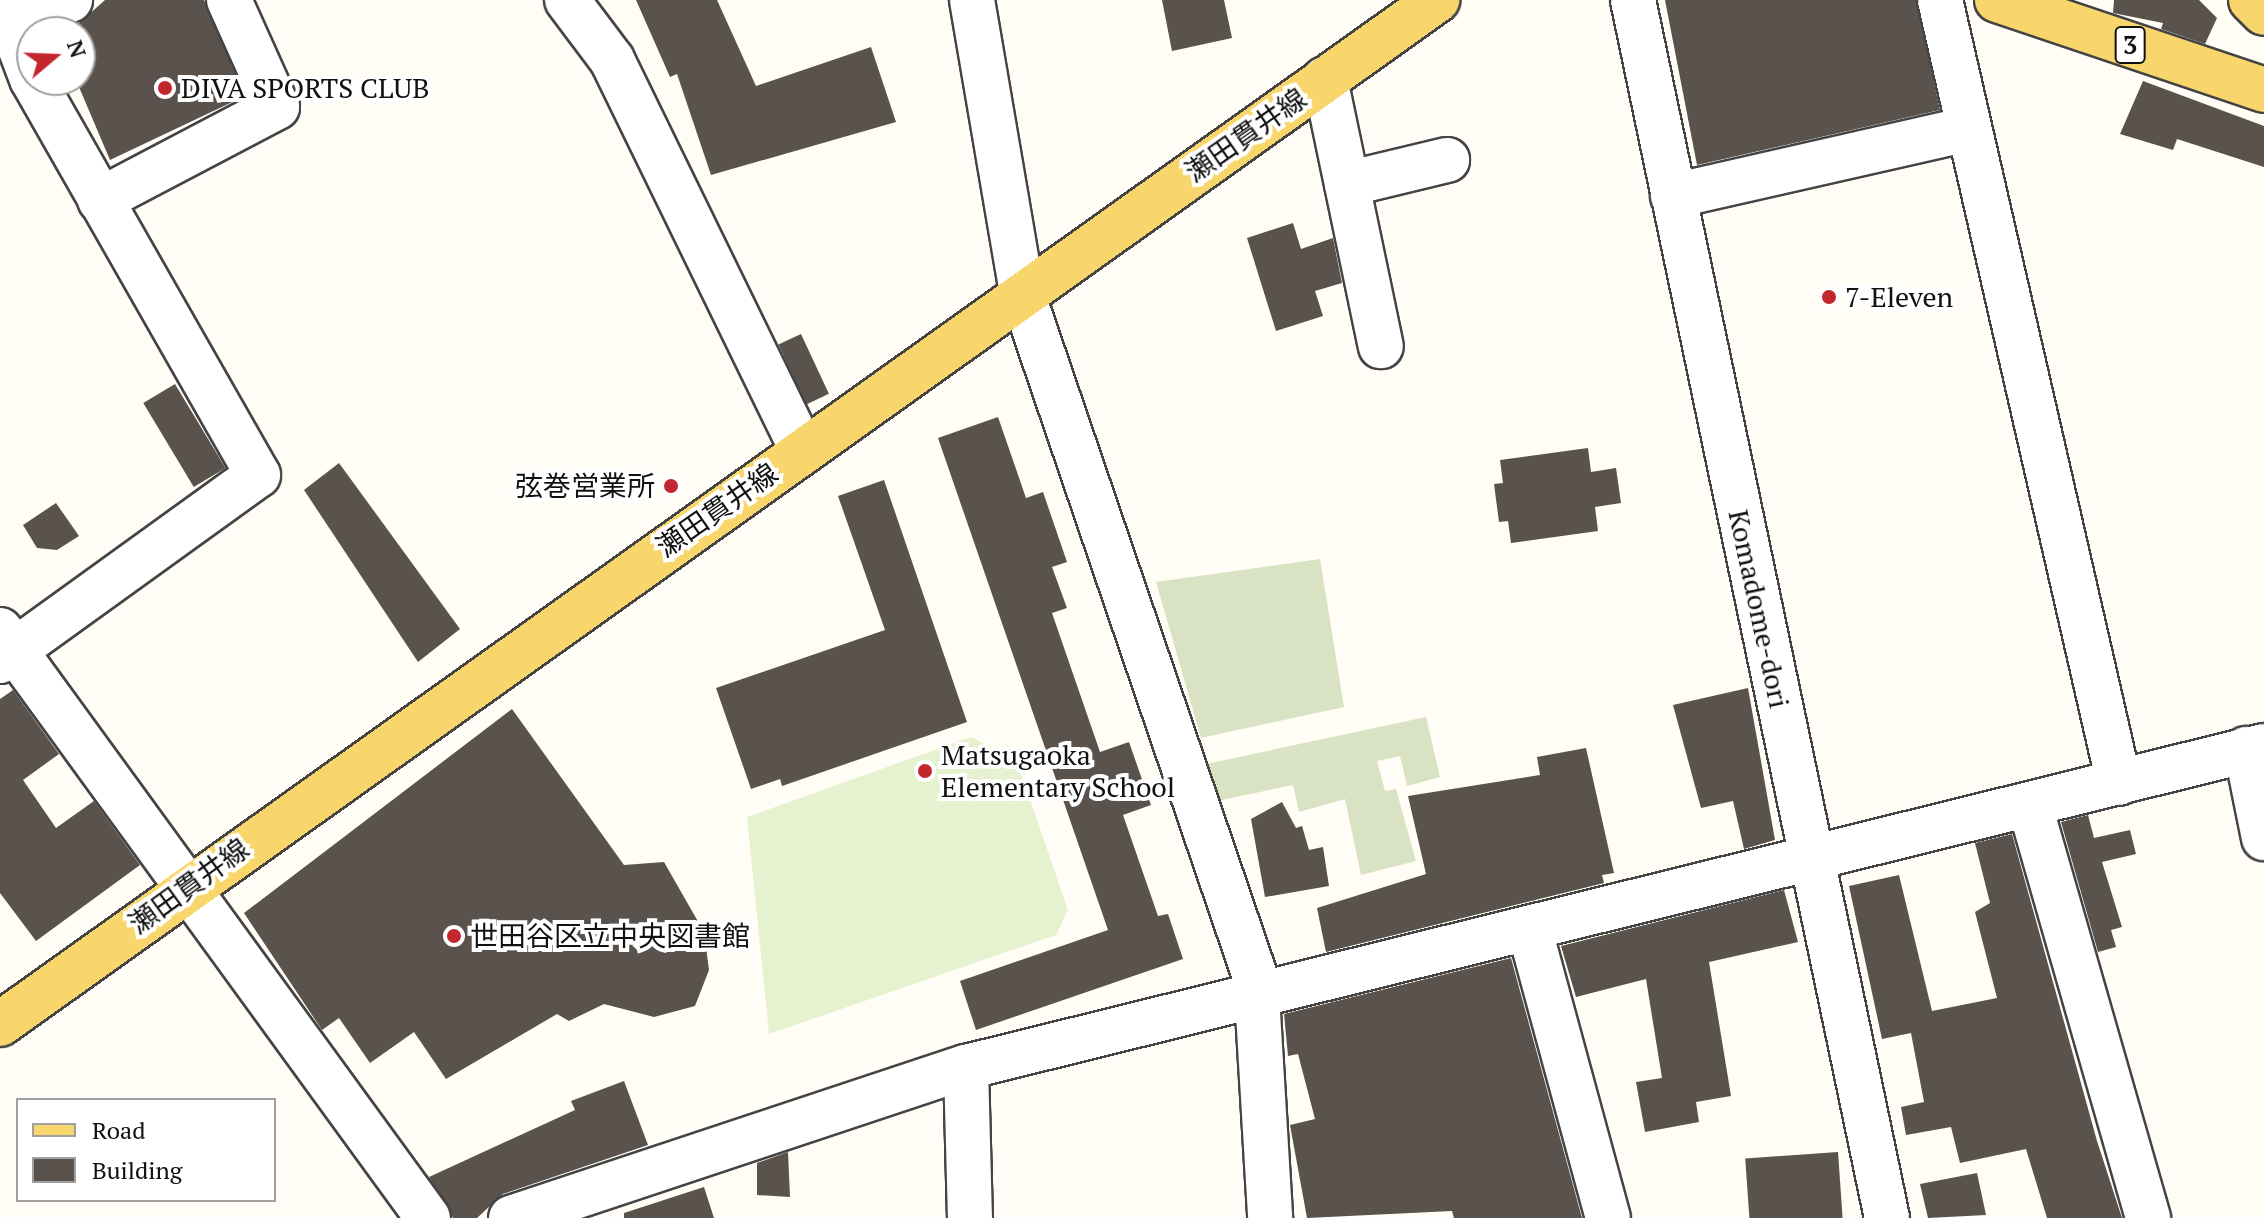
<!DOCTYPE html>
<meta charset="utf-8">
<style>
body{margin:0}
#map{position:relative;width:2264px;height:1218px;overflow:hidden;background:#fffdf5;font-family:"PT Serif","Noto Sans JP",serif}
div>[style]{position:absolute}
.cemetery>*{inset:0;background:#d9e3c4}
.pitch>*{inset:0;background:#e6f2cf}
.building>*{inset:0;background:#5a524d;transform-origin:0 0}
.roads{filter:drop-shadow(2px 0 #444) drop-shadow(-2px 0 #444) drop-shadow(0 2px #444) drop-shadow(0 -2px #444)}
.minor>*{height:44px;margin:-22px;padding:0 22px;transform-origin:22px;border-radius:22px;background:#fff}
.major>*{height:44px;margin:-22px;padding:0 22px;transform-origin:22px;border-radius:22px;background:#f9d66b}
.dots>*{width:22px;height:22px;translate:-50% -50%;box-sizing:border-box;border:4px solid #fff;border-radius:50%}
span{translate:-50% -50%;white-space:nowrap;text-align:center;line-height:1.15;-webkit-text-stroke:8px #fff;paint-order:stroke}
.shield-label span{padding:2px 6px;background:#fff;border:2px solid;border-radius:6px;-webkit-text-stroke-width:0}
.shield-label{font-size:26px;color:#111;font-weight:700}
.poi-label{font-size:28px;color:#111}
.left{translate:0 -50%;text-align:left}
.right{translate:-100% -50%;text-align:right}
.street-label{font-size:28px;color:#111}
.legend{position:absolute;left:16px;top:1098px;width:260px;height:104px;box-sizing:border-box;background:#fff;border:2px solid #a0a0a0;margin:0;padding:10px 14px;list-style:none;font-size:24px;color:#111}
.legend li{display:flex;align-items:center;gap:16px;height:40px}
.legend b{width:40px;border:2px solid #a0a0a0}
.north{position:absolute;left:16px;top:16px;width:80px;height:80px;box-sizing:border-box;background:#fff;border:2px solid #a0a0a0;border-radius:50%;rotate:71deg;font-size:22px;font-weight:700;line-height:32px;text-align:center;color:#111}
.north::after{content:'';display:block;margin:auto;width:28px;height:36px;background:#c4262e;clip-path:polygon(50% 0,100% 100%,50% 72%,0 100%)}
</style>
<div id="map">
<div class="cemetery">
<div style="clip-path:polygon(1320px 559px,1344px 707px,1201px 738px,1156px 582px)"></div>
<div style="clip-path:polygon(1426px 717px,1440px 777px,1407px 786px,1400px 756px,1377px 761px,1385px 791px,1396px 789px,1416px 861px,1361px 875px,1345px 799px,1299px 812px,1293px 785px,1217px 801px,1206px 764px)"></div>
</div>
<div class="pitch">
<div style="clip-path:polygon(971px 737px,1016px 759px,1068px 910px,1056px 935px,769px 1034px,747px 817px)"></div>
</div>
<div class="building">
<div style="clip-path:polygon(105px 0,204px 0,245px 96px,110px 160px,76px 80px,80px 32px,55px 31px,78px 24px)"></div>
<div style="clip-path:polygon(636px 0,717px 0,756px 86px,871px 47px,896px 122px,711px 175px,677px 74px,670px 77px)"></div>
<div style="clip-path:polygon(1162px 0,1224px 0,1232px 38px,1172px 51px)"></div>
<div style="clip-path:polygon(1665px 0,1916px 0,1940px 110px,1697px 165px)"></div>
<div style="clip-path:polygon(2114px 0,2199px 0,2217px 18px,2205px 44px,2161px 29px,2163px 23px,2113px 13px)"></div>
<div style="clip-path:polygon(2143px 81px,2264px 126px,2264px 167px,2177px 139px,2173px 150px,2120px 134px)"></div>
<div style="clip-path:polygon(1293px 223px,1301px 249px,1333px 238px,1342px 283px,1315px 291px,1323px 316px,1276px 331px,1247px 238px)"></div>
<div style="left:801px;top:334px;width:66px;height:25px;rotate:65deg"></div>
<div style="left:175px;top:384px;width:98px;height:37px;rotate:59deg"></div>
<div style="clip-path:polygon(998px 417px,1026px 498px,1043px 492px,1067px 562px,1052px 567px,1067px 608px,1052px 613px,1100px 752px,1129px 742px,1151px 805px,1123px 815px,1158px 916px,1168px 914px,1183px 959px,976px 1030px,960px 981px,1108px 930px,938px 438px)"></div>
<div style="clip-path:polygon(1588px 448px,1591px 472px,1616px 468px,1621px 503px,1595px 507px,1598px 531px,1511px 543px,1508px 521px,1499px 522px,1494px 484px,1503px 483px,1500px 460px)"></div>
<div style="clip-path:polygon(339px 463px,460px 629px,418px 662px,304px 490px)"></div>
<div style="clip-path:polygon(884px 480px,967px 722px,782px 786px,780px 779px,751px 789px,716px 688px,885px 630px,838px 496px)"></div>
<div style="clip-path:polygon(56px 503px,79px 536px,57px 550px,37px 548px,23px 525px)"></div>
<div style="clip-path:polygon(1748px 688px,1775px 840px,1744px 849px,1733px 801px,1701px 808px,1673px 705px)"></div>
<div style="clip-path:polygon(13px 690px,59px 754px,23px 780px,56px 828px,94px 801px,140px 865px,36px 941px,0 893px,0 699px)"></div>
<div style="clip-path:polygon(512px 709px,624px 865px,664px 862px,704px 932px,709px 970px,695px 1006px,654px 1017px,604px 1004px,569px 1021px,557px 1014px,446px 1079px,414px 1032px,370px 1063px,339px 1018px,322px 1030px,244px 913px)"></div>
<div style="clip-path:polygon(1586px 748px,1614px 873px,1602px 875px,1604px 883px,1326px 952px,1317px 908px,1426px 874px,1408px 796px,1540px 775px,1537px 757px)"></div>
<div style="clip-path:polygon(1282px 802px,1296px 828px,1302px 826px,1309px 850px,1323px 847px,1329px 886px,1265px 897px,1251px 819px)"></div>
<div style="clip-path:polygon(2088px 815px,2094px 838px,2130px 830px,2136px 854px,2102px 862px,2122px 927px,2111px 930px,2116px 947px,2098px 952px,2061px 822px)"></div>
<div style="clip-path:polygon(2012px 834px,2097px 1141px,2122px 1218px,2047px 1218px,2026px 1149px,1960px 1163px,1951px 1127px,1906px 1135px,1901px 1107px,1924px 1102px,1911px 1033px,1882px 1039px,1849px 886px,1899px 875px,1932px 1011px,1997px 998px,1975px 912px,1990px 903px,1975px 843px)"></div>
<div style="clip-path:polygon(1784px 890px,1798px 942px,1709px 962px,1731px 1096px,1696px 1102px,1699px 1122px,1645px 1132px,1636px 1082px,1662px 1078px,1646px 979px,1576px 997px,1561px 946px)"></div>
<div style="clip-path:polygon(1511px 958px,1582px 1218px,1454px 1218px,1452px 1211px,1307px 1218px,1290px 1125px,1315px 1119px,1298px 1054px,1288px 1056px,1284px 1014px)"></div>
<div style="clip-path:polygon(624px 1081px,648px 1145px,503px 1194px,477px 1218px,453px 1218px,429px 1177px,575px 1110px,571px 1101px)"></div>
<div style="clip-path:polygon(788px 1152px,790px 1197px,757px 1195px,757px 1163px)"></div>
<div style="left:1838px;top:1152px;width:66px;height:93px;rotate:86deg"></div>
<div style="clip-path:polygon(1977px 1173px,1986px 1215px,1928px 1218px,1920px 1184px)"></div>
<div style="clip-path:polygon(704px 1187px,714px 1218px,624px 1218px,624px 1213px)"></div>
</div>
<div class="roads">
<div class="minor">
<div style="left:2px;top:0;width:85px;rotate:69.2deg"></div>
<div style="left:567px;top:0;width:75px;rotate:53.1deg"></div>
<div style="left:612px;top:60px;width:434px;rotate:64deg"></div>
<div style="left:972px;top:0;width:297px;rotate:80.3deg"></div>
<div style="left:1022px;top:293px;width:725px;rotate:71.17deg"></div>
<div style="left:1256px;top:979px;width:239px;rotate:86.6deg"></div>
<div style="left:1633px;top:0;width:1244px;rotate:78.22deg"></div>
<div style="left:1940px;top:0;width:803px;rotate:77.12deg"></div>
<div style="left:8px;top:19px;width:65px;rotate:-17deg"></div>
<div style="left:1325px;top:79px;width:273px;rotate:78.2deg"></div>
<div style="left:1347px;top:184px;width:103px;rotate:-13.5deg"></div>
<div style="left:1673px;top:196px;width:303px;rotate:-12.8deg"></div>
<div style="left:100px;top:200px;width:200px;rotate:-27.7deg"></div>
<div style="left:277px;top:107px;width:117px;rotate:-114.2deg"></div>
<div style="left:0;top:630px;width:727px;rotate:53.95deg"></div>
<div style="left:0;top:661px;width:318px;rotate:-35.8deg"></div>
<div style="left:258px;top:475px;width:455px;rotate:-119.7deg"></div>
<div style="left:2246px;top:749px;width:91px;rotate:78.6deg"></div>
<div style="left:2030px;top:806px;width:429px;rotate:74deg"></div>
<div style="left:1530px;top:931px;width:297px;rotate:74.8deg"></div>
<div style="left:966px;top:1067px;width:151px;rotate:88.5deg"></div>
<div style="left:511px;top:1218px;width:479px;rotate:-18.4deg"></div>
<div style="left:966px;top:1067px;width:1337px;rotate:-13.89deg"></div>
</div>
<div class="major">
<div style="left:1997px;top:0;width:282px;rotate:18.6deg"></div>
<div style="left:2251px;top:0;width:18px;rotate:45deg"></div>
<div style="left:0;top:1024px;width:1765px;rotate:-35.47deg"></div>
</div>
</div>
<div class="dots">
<div style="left:165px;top:88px;background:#c4262e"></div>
<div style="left:1829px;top:297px;background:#c4262e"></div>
<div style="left:671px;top:486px;background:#c4262e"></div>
<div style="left:925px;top:771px;background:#c4262e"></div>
<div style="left:454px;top:936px;background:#c4262e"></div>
</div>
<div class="shield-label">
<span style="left:2130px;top:45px">3</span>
</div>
<div class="poi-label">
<span class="left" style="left:181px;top:88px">DIVA SPORTS CLUB</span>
<span class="left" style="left:1845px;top:297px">7-Eleven</span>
<span class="right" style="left:655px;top:486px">弦巻営業所</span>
<span class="left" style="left:941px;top:771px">Matsugaoka<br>Elementary School</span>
<span class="left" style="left:470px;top:936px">世田谷区立中央図書館</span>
</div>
<div class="street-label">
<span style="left:1246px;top:135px;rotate:-35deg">瀬田貫井線</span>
<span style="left:717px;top:510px;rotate:-35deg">瀬田貫井線</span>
<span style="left:1759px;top:609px;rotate:78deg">Komadome-dori</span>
<span style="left:189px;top:886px;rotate:-36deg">瀬田貫井線</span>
</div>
<ul class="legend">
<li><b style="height:10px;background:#f9d66b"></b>Road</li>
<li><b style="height:22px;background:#5a524d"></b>Building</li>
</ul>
<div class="north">N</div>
</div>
